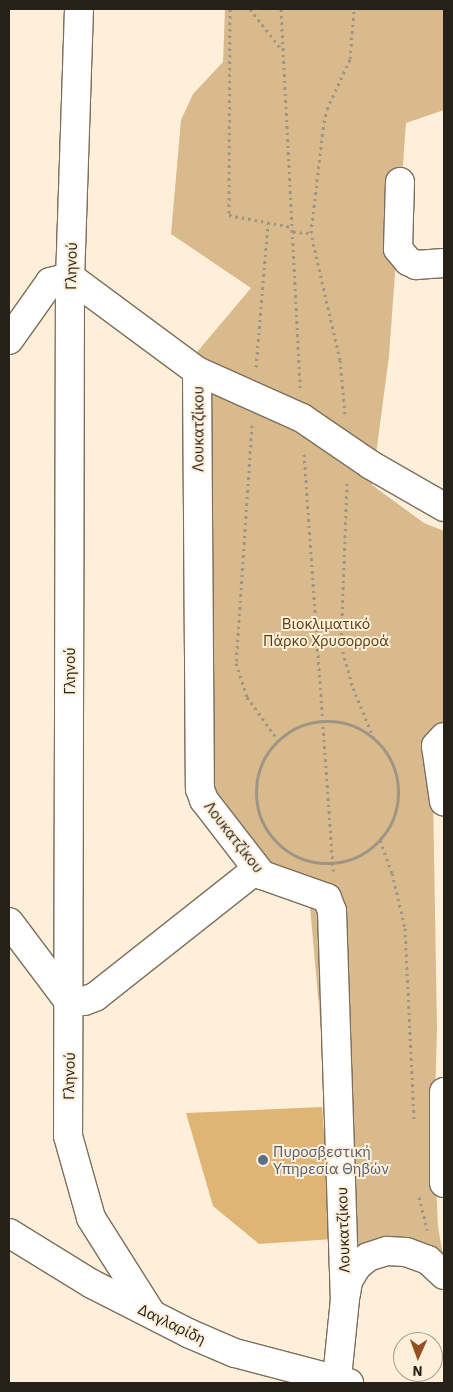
<!DOCTYPE html>
<meta charset="utf-8">
<style>
body{margin:0}
#map{position:relative;width:453px;height:1392px;overflow:hidden;background:#feefda;font-family:"IBM Plex Sans",sans-serif}
div>[style]{position:absolute}
.green>*{inset:0;background:#d9ba8d}
.building>*{inset:0;background:#dfb576}
.path>*{height:3px;margin-top:-1.5px;transform-origin:0;background:repeating-linear-gradient(90deg,#9f9585 0 2.5px,transparent 0 6.5px)}
.path>.ring{margin:-1.5px;padding:0;box-sizing:content-box;background:none;border:3px solid #9f9585;border-radius:50%}
.roads{filter:drop-shadow(1px 0 #7c6e5c) drop-shadow(-1px 0 #7c6e5c) drop-shadow(0 1px #7c6e5c) drop-shadow(0 -1px #7c6e5c)}
.street>*{height:28px;margin:-14px;padding:0 14px;transform-origin:14px;border-radius:14px;background:#fff}
.dots>*{width:14px;height:14px;translate:-50% -50%;box-sizing:border-box;border:2px solid #feefda;border-radius:50%}
span{translate:-50% -50%;white-space:nowrap;text-align:center;line-height:1.15;-webkit-text-stroke:4px #feefda;paint-order:stroke}
.street-label{font-size:15px;color:#252018}
.park-label{font-size:15px;color:#5b3e0c}
.service-label{font-size:15px;color:#4e5e75}
.left{translate:0 -50%;text-align:left}
.frame{position:absolute;inset:0;border:10px solid #252018;pointer-events:none}
.north{position:absolute;left:393px;top:1332px;width:50px;height:50px;box-sizing:border-box;background:#feefda;border:1px solid #a79c8c;border-radius:50%;rotate:182deg;font-size:14px;font-weight:700;line-height:20px;text-align:center;color:#252018}
.north::after{content:'';display:block;margin:auto;width:18px;height:22px;background:#944f24;clip-path:polygon(50% 0,100% 100%,50% 72%,0 100%)}
</style>
<div id="map">
<div class="green">
<div style="clip-path:polygon(225px 9px,444px 9px,444px 110px,406px 123px,389px 356px,372px 485px,424px 523px,444px 531px,444px 732px,432px 732px,437px 1029px,434px 1139px,438px 1227px,444px 1260px,387px 1251px,345px 1299px,309px 895px,272px 869px,210px 792px,207px 361px,197px 352px,251px 288px,171px 234px,181px 120px,193px 94px,223px 62px)"></div>
</div>
<div class="building">
<div style="clip-path:polygon(322px 1107px,333px 1239px,259px 1244px,213px 1206px,186px 1113px)"></div>
</div>
<div class="path">
<div style="left:230px;top:9px;width:206px;rotate:90.3deg"></div>
<div style="left:229px;top:215px;width:64px;rotate:10.8deg"></div>
<div style="left:250px;top:9px;width:52px;rotate:52deg"></div>
<div style="left:281px;top:9px;width:379px;rotate:87.1deg"></div>
<div style="left:293px;top:232px;width:18px;rotate:3deg"></div>
<div style="left:256px;top:367px;width:144px;rotate:-85.2deg"></div>
<div style="left:345px;top:414px;width:54px;rotate:-95.3deg"></div>
<div style="left:340px;top:360px;width:130px;rotate:-102.9deg"></div>
<div style="left:311px;top:233px;width:105px;rotate:-83.4deg"></div>
<div style="left:323px;top:129px;width:20px;rotate:-79deg"></div>
<div style="left:327px;top:109px;width:55px;rotate:-65.3deg"></div>
<div style="left:350px;top:59px;width:50px;rotate:-85.4deg"></div>
<div style="left:252px;top:425px;width:239px;rotate:93.8deg"></div>
<div style="left:236px;top:663px;width:36px;rotate:72deg"></div>
<div style="left:247px;top:697px;width:53px;rotate:54.2deg"></div>
<div style="left:304px;top:454px;width:418px;rotate:86deg"></div>
<div style="left:347px;top:483px;width:162px;rotate:92.1deg"></div>
<div style="left:341px;top:645px;width:45px;rotate:74.4deg"></div>
<div style="left:353px;top:688px;width:55px;rotate:67.6deg"></div>
<div style="left:315px;top:626px;width:26px;rotate:4deg"></div>
<div class="ring" style="left:256px;top:721px;width:139px;height:139px"></div>
<div style="left:380px;top:840px;width:35px;rotate:70deg"></div>
<div style="left:392px;top:873px;width:57px;rotate:76.7deg"></div>
<div style="left:405px;top:928px;width:191px;rotate:87.3deg"></div>
<div style="left:419px;top:1197px;width:34px;rotate:76deg"></div>
</div>
<div class="roads">
<div class="street">
<div style="left:79px;top:9px;width:268px;rotate:91.9deg"></div>
<div style="left:70px;top:277px;width:859px;rotate:90.13deg"></div>
<div style="left:68px;top:1136px;width:85px;rotate:74.3deg"></div>
<div style="left:91px;top:1218px;width:112px;rotate:57.7deg"></div>
<div style="left:400px;top:182px;width:67px;rotate:91.7deg"></div>
<div style="left:398px;top:249px;width:16px;rotate:50deg"></div>
<div style="left:408px;top:261px;width:9px;rotate:27deg"></div>
<div style="left:416px;top:265px;width:28px;rotate:-4deg"></div>
<div style="left:70px;top:277px;width:158px;rotate:36.5deg"></div>
<div style="left:197px;top:371px;width:115px;rotate:24.1deg"></div>
<div style="left:302px;top:418px;width:83px;rotate:34.3deg"></div>
<div style="left:371px;top:465px;width:84px;rotate:29.9deg"></div>
<div style="left:9px;top:340px;width:71px;rotate:-54.7deg"></div>
<div style="left:50px;top:282px;width:21px;rotate:-14deg"></div>
<div style="left:197px;top:371px;width:418px;rotate:89.6deg"></div>
<div style="left:200px;top:789px;width:12px;rotate:70deg"></div>
<div style="left:204px;top:800px;width:95px;rotate:52.3deg"></div>
<div style="left:262px;top:875px;width:69px;rotate:19.5deg"></div>
<div style="left:327px;top:898px;width:14px;rotate:69deg"></div>
<div style="left:332px;top:911px;width:388px;rotate:88.1deg"></div>
<div style="left:345px;top:1299px;width:79px;rotate:95.8deg"></div>
<div style="left:444px;top:737px;width:12px;rotate:132deg"></div>
<div style="left:436px;top:746px;width:56px;rotate:81.7deg"></div>
<div style="left:9px;top:922px;width:100px;rotate:53.1deg"></div>
<div style="left:69px;top:1002px;width:15px;rotate:-4deg"></div>
<div style="left:84px;top:1001px;width:12px;rotate:-20deg"></div>
<div style="left:95px;top:997px;width:206px;rotate:-38.3deg"></div>
<div style="left:444px;top:1092px;width:91px;rotate:90deg"></div>
<div style="left:9px;top:1233px;width:97px;rotate:31.6deg"></div>
<div style="left:92px;top:1284px;width:108px;rotate:27deg"></div>
<div style="left:188px;top:1333px;width:51px;rotate:23.1deg"></div>
<div style="left:235px;top:1353px;width:118px;rotate:14.7deg"></div>
<div style="left:346px;top:1294px;width:13px;rotate:-81deg"></div>
<div style="left:348px;top:1281px;width:17px;rotate:-59deg"></div>
<div style="left:357px;top:1266px;width:14px;rotate:-39deg"></div>
<div style="left:368px;top:1257px;width:20px;rotate:-18deg"></div>
<div style="left:387px;top:1251px;width:19px;rotate:3deg"></div>
<div style="left:406px;top:1252px;width:23px;rotate:20deg"></div>
<div style="left:428px;top:1260px;width:22px;rotate:43deg"></div>
</div>
</div>
<div class="dots">
<div style="left:263px;top:1160px;background:#5c6f8a"></div>
</div>
<div class="street-label">
<span style="left:71px;top:266px;rotate:-89deg">Γληνού</span>
<span style="left:198px;top:429px;rotate:-90deg">Λουκατζίκου</span>
<span style="left:70px;top:671px;rotate:-90deg">Γληνού</span>
<span style="left:234px;top:837px;rotate:52deg">Λουκατζίκου</span>
<span style="left:69px;top:1076px;rotate:-89deg">Γληνού</span>
<span style="left:343px;top:1230px;rotate:-92deg">Λουκατζίκου</span>
<span style="left:172px;top:1324px;rotate:26deg">Δαγλαρίδη</span>
</div>
<div class="park-label">
<span style="left:326px;top:632px">Βιοκλιματικό<br>Πάρκο Χρυσορροά</span>
</div>
<div class="service-label">
<span class="left" style="left:273px;top:1160px">Πυροσβεστική<br>Υπηρεσία Θηβών</span>
</div>
<div class="frame"></div>
<div class="north">N</div>
</div>
